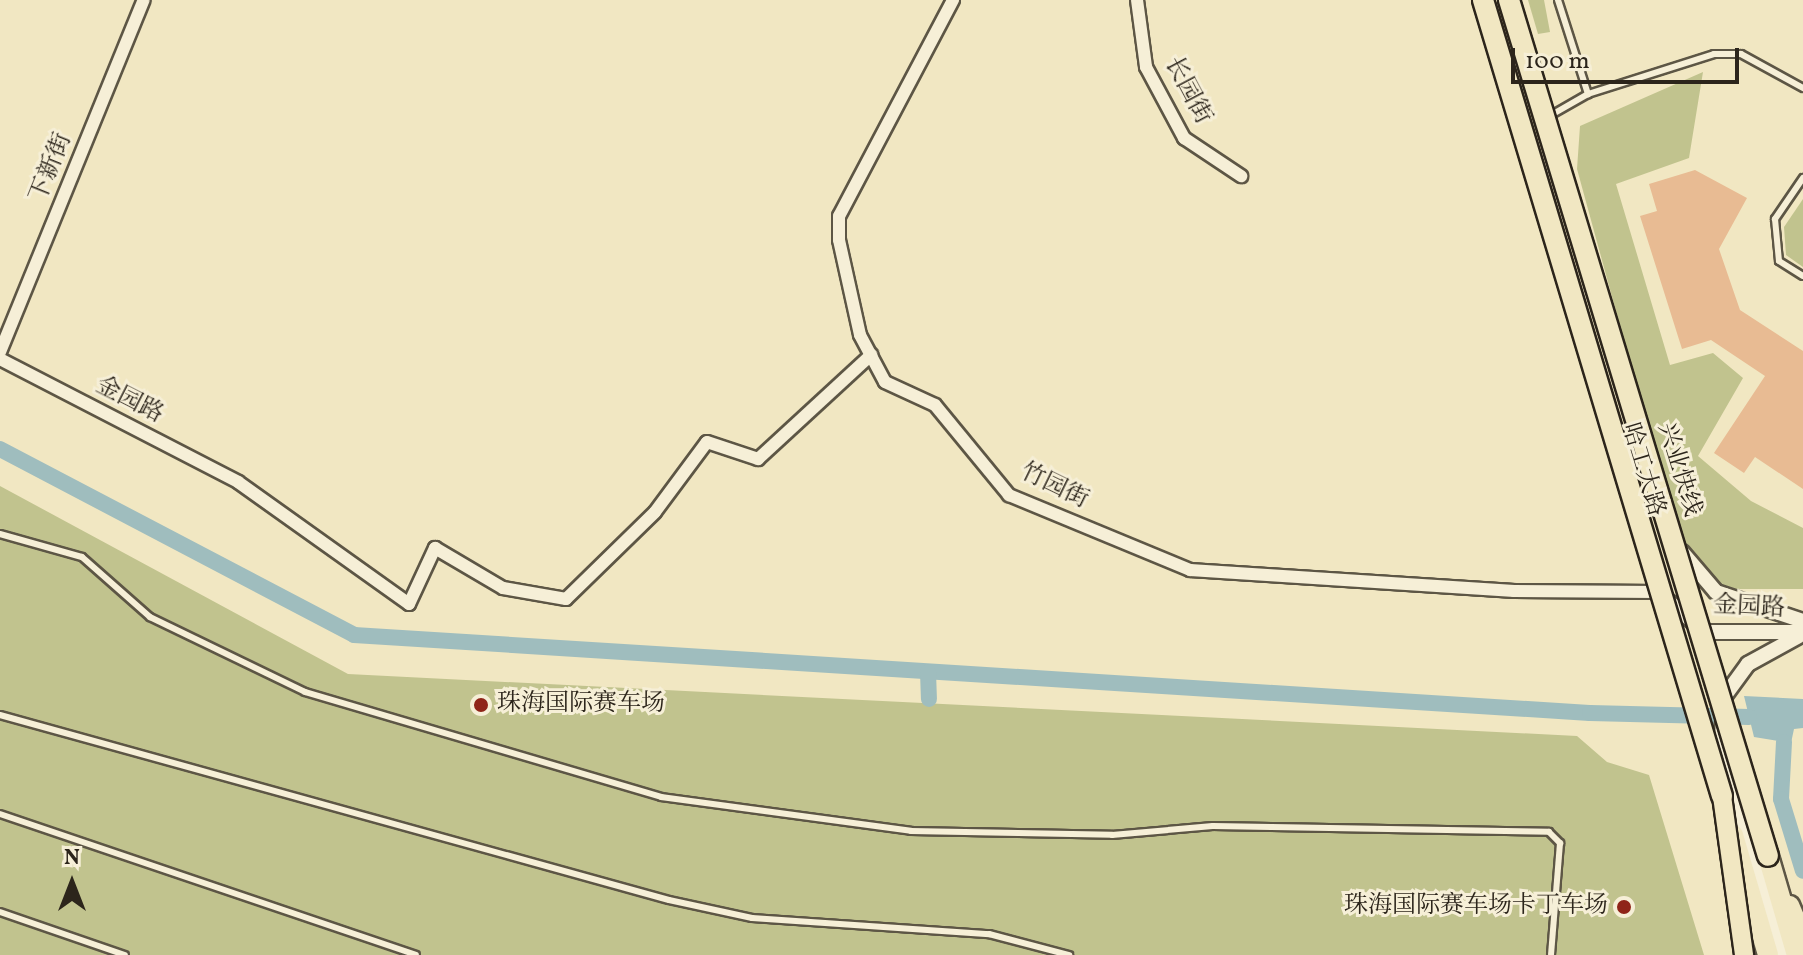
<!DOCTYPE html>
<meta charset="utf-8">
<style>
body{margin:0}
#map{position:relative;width:1803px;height:955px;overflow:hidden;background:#f1e7c2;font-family:Vollkorn,"Noto Serif SC",serif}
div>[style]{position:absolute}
.green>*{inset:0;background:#c1c38e}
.water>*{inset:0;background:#9fbdbe}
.canal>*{height:16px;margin:-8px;padding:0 8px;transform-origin:8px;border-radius:8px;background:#9fbdbe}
.building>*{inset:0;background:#e8bb93}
.roads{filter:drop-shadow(2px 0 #5d5645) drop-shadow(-2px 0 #5d5645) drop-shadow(0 2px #5d5645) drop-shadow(0 -2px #5d5645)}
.service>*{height:6px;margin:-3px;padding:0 3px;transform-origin:3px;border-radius:3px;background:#f6efd7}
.minor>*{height:12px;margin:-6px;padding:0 6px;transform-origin:6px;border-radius:6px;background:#f6efd7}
.tertiary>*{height:14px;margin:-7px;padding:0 7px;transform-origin:7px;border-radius:7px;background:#f6efd7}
.primary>*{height:18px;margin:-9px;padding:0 9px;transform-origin:9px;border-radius:9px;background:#f1e7c2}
.trunk>*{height:20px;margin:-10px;padding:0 10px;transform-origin:10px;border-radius:10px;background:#f1e7c2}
.bridges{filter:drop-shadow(2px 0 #2c251b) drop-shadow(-2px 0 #2c251b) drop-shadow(0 2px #2c251b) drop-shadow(0 -2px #2c251b)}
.primary-bridge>*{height:18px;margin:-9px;padding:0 9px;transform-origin:9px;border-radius:9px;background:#f1e7c2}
.trunk-bridge>*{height:20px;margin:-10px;padding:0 10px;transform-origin:10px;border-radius:10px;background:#f1e7c2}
.dots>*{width:22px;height:22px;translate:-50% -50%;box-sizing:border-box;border:4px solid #f6efd7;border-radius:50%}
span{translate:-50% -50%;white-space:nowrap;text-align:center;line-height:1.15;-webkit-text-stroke:6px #f6efd7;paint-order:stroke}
.street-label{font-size:24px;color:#2c251b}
.poi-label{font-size:24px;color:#2c251b}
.left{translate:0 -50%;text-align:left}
.right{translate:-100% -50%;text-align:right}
.north{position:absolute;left:32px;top:843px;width:80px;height:80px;-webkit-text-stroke:6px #f6efd7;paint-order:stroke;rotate:0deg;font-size:22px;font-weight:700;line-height:32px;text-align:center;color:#2c251b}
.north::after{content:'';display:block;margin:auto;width:28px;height:36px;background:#2c251b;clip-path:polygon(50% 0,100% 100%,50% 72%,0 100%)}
.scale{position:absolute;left:1511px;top:48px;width:228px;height:36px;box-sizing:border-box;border:4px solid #2c251b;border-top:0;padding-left:10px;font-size:24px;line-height:28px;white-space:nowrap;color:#2c251b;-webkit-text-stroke:6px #f6efd7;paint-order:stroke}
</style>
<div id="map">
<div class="green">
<div style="clip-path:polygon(1528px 0,1544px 0,1550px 32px,1538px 34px)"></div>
<div style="clip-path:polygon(1703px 72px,1689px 158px,1616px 184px,1670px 365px,1713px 353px,1743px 378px,1698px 456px,1751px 501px,1803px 528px,1803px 589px,1732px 589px,1695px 577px,1682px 552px,1577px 169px,1580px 126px)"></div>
<div style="clip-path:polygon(1803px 199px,1803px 267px,1786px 255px,1784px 227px)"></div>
<div style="clip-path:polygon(0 486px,348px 674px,1577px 736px,1607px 762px,1649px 775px,1704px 955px,0 955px)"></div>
</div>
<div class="water">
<div style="clip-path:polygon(1744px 696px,1803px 699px,1803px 728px,1794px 729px,1791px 743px,1754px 737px)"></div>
</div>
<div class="canal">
<div style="left:0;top:449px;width:400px;rotate:27.7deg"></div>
<div style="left:354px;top:635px;width:1238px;rotate:3.61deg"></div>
<div style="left:1590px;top:713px;width:159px;rotate:1.4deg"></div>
<div style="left:928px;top:672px;width:27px;rotate:88deg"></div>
<div style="left:1784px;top:742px;width:57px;rotate:93deg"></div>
<div style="left:1781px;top:799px;width:75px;rotate:73deg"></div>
</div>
<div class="building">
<div style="clip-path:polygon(1695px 170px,1747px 198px,1719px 249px,1740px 310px,1803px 351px,1803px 489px,1755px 457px,1744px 473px,1714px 453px,1765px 376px,1711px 340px,1682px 349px,1640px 216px,1657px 211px,1649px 184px)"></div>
</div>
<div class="roads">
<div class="service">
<div style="left:1558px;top:0;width:99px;rotate:72.3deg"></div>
<div style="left:1553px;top:114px;width:40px;rotate:-29.7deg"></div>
<div style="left:1588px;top:94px;width:132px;rotate:-17.6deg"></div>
<div style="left:1714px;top:54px;width:27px"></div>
<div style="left:1741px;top:54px;width:71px;rotate:28.7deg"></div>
<div style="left:1803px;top:178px;width:50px;rotate:124.3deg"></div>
<div style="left:1775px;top:219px;width:42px;rotate:84.6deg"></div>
<div style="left:1779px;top:261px;width:28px;rotate:32deg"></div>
<div style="left:0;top:534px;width:85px;rotate:15.7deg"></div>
<div style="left:82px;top:557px;width:91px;rotate:41.4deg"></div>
<div style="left:150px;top:617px;width:172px;rotate:25.8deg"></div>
<div style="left:305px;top:692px;width:371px;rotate:16.4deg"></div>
<div style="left:661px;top:797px;width:252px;rotate:7.7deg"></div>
<div style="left:911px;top:831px;width:201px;rotate:1.1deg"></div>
<div style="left:1112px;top:835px;width:101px;rotate:-5.1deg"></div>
<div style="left:1213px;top:826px;width:336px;rotate:1deg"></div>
<div style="left:1549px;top:832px;width:16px;rotate:45deg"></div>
<div style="left:1560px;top:843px;width:112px;rotate:94.6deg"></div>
<div style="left:0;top:715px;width:694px;rotate:15.46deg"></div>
<div style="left:669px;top:900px;width:85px;rotate:12.2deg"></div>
<div style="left:752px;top:918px;width:238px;rotate:3.9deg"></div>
<div style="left:989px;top:934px;width:83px;rotate:14.7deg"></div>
<div style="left:0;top:814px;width:439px;rotate:18.7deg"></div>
<div style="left:0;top:912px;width:132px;rotate:19deg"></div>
</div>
<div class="minor">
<div style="left:953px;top:0;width:244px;rotate:117.8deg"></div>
<div style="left:839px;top:216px;width:24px;rotate:90deg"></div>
<div style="left:839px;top:240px;width:97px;rotate:77.5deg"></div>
<div style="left:860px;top:335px;width:53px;rotate:62deg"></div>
<div style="left:885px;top:382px;width:55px;rotate:24.7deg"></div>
<div style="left:935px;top:405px;width:117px;rotate:50.6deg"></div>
<div style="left:1009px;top:495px;width:196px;rotate:22.5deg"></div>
<div style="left:1190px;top:570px;width:325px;rotate:3.7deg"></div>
<div style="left:1514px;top:591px;width:143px;rotate:0.4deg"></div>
<div style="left:1137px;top:0;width:68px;rotate:82.3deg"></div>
<div style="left:1146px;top:67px;width:81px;rotate:61.8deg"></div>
<div style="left:1184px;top:138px;width:69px;rotate:33.7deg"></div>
<div style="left:0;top:352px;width:380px;rotate:-67.8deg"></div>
<div style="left:0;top:359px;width:268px;rotate:27.3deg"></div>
<div style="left:238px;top:482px;width:210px;rotate:35.5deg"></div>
<div style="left:409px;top:604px;width:62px;rotate:-65.1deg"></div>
<div style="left:435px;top:548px;width:79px;rotate:30.5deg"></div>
<div style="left:503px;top:588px;width:64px;rotate:9.9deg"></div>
<div style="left:566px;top:599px;width:124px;rotate:-44.3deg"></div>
<div style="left:655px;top:512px;width:87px;rotate:-53.4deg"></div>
<div style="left:707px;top:442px;width:54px;rotate:18.4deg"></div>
<div style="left:758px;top:459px;width:154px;rotate:-42.6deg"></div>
</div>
<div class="tertiary">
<div style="left:1682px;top:552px;width:52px;rotate:49.6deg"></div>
<div style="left:1716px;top:592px;width:92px;rotate:18.4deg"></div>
<div style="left:1664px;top:598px;width:54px;rotate:39deg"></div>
<div style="left:1706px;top:632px;width:97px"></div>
<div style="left:1724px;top:697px;width:41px;rotate:-54deg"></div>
<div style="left:1748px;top:664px;width:58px;rotate:-28.8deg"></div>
<div style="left:1723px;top:721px;width:26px;rotate:94deg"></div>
<div style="left:1721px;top:747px;width:217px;rotate:73.4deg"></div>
</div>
<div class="primary">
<div style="left:1790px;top:905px;width:33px;rotate:67deg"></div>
</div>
<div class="trunk">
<div style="left:1733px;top:835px;width:125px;rotate:73.7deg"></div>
<div style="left:1768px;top:856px;width:103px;rotate:73.7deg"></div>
</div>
</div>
<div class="bridges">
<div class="primary-bridge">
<div style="left:1722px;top:796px;width:161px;rotate:82.1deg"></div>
</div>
<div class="trunk-bridge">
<div style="left:1483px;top:0;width:831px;rotate:73.29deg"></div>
<div style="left:1509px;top:0;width:894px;rotate:73.17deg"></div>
</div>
</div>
<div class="dots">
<div style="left:481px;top:705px;background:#8f2418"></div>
<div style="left:1624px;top:907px;background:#8f2418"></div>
</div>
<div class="street-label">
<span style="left:1187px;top:91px;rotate:62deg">长园街</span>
<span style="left:52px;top:168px;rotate:-68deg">下新街</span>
<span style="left:129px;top:401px;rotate:27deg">金园路</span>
<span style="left:1642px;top:470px;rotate:73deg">哈工大路</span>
<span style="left:1678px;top:470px;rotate:73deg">兴业快线</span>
<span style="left:1054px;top:487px;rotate:26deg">竹园街</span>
<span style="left:1749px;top:608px;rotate:3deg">金园路</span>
</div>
<div class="poi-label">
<span class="left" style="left:497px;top:705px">珠海国际赛车场</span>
<span class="right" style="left:1608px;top:907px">珠海国际赛车场卡丁车场</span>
</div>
<div class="north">N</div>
<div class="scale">100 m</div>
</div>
